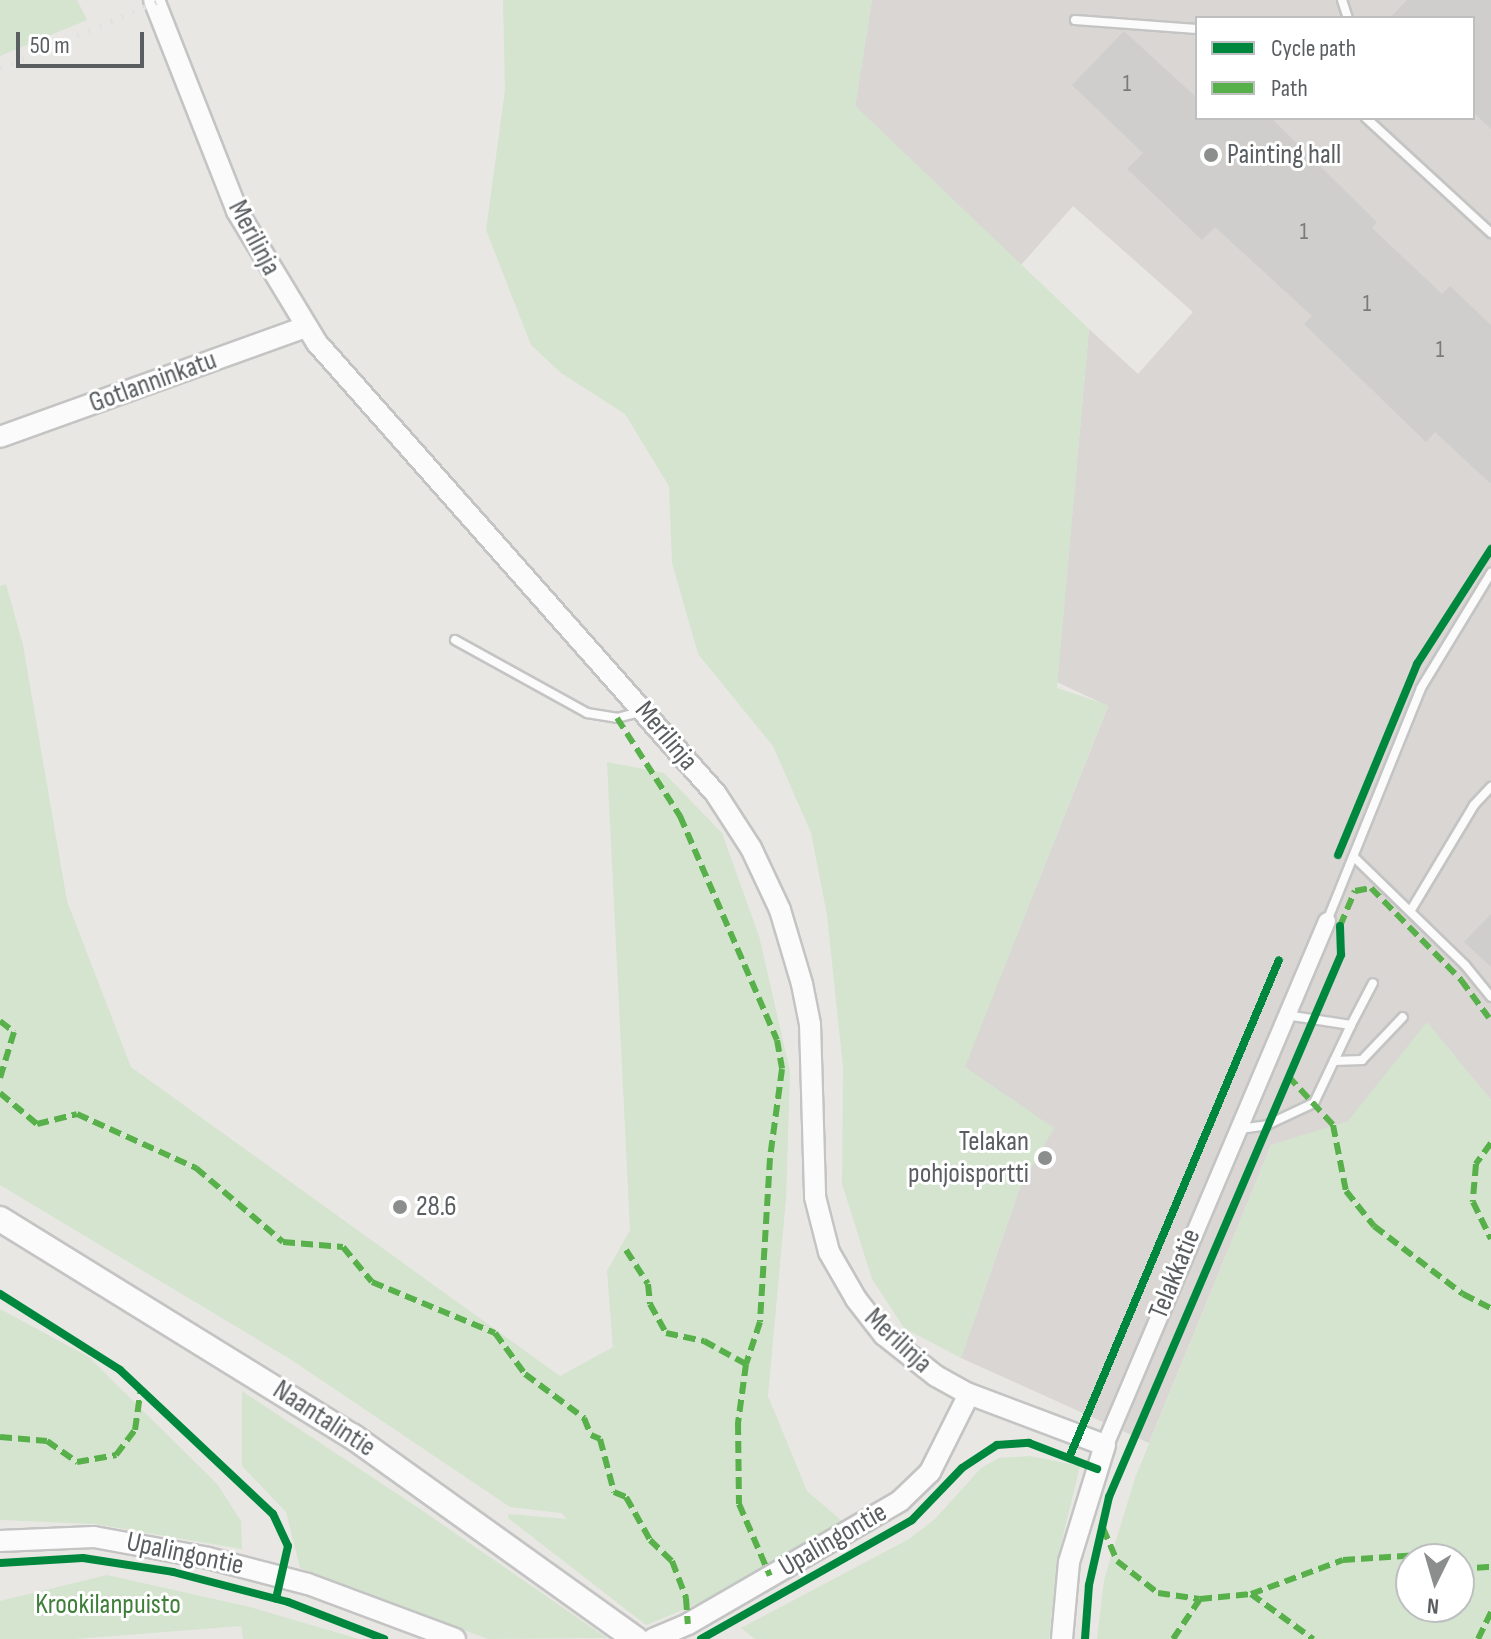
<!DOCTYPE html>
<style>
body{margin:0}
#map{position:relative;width:1491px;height:1639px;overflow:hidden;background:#e9e7e3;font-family:"Sofia Sans Condensed",sans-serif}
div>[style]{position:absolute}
.industrial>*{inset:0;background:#d9d6d3}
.green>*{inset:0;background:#d4e4cf}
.building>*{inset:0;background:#d0cecc}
.roads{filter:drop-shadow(2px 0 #c3c4c3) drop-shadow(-2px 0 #c3c4c3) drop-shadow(0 2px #c3c4c3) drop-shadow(0 -2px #c3c4c3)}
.service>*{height:8px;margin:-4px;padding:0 4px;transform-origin:4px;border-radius:4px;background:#fcfbfb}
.minor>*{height:16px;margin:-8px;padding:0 8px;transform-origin:8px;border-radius:8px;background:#fcfbfb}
.tertiary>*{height:20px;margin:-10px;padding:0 10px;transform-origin:10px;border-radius:10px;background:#fcfbfb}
.secondary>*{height:24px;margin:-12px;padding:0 12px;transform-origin:12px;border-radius:12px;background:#fcfbfb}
.rail>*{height:5px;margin-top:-2.5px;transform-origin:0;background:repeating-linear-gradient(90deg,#e0e1e0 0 2px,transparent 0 12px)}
.quiet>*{height:6px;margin-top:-3px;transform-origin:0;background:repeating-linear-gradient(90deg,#58b04a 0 12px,transparent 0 18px)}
.cycleway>*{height:8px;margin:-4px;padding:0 4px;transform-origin:4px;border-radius:4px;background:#00873e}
.dots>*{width:22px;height:22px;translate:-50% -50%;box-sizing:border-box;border:4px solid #fff;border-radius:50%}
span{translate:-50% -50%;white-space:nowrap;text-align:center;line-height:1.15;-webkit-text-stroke:6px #fff;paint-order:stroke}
.number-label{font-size:24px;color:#797b7d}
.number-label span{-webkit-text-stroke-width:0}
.poi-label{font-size:28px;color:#5a5e61}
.left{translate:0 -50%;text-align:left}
.right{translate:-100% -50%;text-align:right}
.street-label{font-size:28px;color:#5a5e61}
.park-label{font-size:28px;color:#3f7f3a}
.legend{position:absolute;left:1195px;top:16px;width:280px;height:104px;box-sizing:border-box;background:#fff;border:2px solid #bdbfc0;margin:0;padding:10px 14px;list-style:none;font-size:24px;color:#5a5e61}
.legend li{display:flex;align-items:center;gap:16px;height:40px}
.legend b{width:40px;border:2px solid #bdbfc0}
.north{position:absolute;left:1395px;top:1543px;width:80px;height:80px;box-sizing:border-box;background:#fff;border:2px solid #bdbfc0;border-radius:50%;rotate:185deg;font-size:22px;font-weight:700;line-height:32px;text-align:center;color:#5a5e61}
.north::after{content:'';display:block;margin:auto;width:28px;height:36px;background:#8c8e8e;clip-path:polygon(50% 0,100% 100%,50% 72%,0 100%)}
.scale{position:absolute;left:16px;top:32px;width:128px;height:36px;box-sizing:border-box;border:4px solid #5a5e61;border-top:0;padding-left:10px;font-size:24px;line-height:28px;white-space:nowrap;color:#5a5e61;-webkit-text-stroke:6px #fff;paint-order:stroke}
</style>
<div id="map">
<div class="industrial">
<div style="clip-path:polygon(evenodd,872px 0,1491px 0,1491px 1100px,1427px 1023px,1348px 1122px,1271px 1145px,1149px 1443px,961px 1358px,1019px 1190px,1053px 1128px,964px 1068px,1108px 706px,1057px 682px,1089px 329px,1138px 374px,1193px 312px,1073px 206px,1021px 265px,855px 106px,872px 0,1197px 18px,1473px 18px,1473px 118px,1197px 118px,1197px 18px)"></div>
</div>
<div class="green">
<div style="clip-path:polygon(0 0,77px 0,87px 20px,0 56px)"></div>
<div style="clip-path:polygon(503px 0,872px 0,855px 106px,1089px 329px,1057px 688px,1108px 705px,965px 1067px,1054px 1128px,1019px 1190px,961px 1358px,904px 1328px,872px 1279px,842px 1184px,843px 1068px,827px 915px,811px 833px,773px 746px,698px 654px,672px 563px,669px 486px,625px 414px,561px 373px,531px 345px,486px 230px,505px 90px)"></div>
<div style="clip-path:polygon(6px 584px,23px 645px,67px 901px,131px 1067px,560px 1376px,613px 1347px,607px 1271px,630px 1230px,607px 762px,664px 773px,722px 833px,759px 936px,790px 1071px,786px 1199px,768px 1396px,807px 1491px,842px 1521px,724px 1593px,646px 1625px,508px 1518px,509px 1514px,567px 1519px,561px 1513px,510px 1507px,290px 1359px,0 1185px,0 586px)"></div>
<div style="clip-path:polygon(evenodd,1427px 1022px,1491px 1100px,1491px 1639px,1097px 1639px,1104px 1580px,1135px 1478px,1271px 1145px,1348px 1121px,1427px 1022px,1411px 1559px,1459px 1559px,1459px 1607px,1411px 1607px,1411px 1559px)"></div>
<div style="clip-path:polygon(0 1309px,89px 1357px,218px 1485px,241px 1521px,242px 1549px,95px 1524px,0 1520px)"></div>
<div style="clip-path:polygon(242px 1391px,420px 1509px,607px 1638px,488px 1639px,300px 1568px,286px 1512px,242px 1466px)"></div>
<div style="clip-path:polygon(1030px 1456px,1080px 1466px,1057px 1561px,1049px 1639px,755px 1639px,741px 1628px,909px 1539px,935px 1519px,981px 1468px,999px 1458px)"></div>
<div style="clip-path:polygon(107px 1575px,250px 1607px,359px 1639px,243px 1639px,241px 1626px,75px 1639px,0 1639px,0 1601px)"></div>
</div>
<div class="building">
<div style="clip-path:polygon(1407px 0,1491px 0,1491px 129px,1473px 112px,1473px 18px,1390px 18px)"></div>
<div style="clip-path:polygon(1124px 31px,1197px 98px,1197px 118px,1271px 118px,1377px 222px,1372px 228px,1442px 294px,1450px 286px,1491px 325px,1491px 484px,1435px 432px,1426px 442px,1304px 324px,1312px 316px,1215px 227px,1202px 240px,1127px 169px,1143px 153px,1072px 85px)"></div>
<div style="clip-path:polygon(1491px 914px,1491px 967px,1464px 942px)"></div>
</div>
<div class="roads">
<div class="service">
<div style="left:1342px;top:0;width:19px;rotate:72deg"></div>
<div style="left:1075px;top:20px;width:122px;rotate:4.2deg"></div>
<div style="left:1366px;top:118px;width:170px;rotate:42.6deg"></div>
<div style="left:455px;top:640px;width:151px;rotate:28.9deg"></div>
<div style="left:587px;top:713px;width:30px;rotate:9deg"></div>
<div style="left:617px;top:718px;width:24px;rotate:-15deg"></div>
<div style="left:1354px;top:857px;width:155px;rotate:44.2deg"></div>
<div style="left:1465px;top:965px;width:41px;rotate:50.9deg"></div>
<div style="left:1411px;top:910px;width:122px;rotate:-59deg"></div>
<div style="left:1474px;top:805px;width:25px;rotate:-47deg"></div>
<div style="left:1327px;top:921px;width:251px;rotate:-68deg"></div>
<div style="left:1421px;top:688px;width:135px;rotate:-58.7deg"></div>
<div style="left:1351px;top:1025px;width:47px;rotate:-62.4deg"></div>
<div style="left:1334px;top:1061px;width:28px;rotate:-2deg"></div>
<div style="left:1362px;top:1060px;width:59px;rotate:-46.4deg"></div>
<div style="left:1240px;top:1129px;width:27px;rotate:-8deg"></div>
<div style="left:1267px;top:1125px;width:52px;rotate:-25.1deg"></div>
<div style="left:1314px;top:1103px;width:86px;rotate:-64.6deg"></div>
<div style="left:1351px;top:1025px;width:66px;rotate:-171.3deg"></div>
</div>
<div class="minor">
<div style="left:1105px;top:1445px;width:569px;rotate:-67.04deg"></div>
</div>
<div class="tertiary">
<div style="left:154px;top:0;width:227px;rotate:68.5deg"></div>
<div style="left:237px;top:211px;width:154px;rotate:58.8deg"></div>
<div style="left:317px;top:343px;width:602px;rotate:48.5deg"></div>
<div style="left:716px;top:794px;width:64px;rotate:57.1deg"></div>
<div style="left:751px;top:848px;width:68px;rotate:64.9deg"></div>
<div style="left:780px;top:910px;width:77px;rotate:73.4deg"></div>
<div style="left:802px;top:984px;width:41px;rotate:78.7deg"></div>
<div style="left:810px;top:1024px;width:173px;rotate:88.3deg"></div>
<div style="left:815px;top:1197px;width:57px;rotate:75.7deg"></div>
<div style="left:829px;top:1252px;width:54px;rotate:60.1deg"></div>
<div style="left:856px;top:1299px;width:46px;rotate:52.1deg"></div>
<div style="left:884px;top:1335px;width:66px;rotate:38.3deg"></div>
<div style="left:936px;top:1376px;width:38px;rotate:29deg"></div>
<div style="left:969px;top:1394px;width:145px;rotate:20.6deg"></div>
<div style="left:1105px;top:1445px;width:122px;rotate:107.1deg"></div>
<div style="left:1069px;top:1562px;width:77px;rotate:95.2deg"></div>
<div style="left:0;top:437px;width:325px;rotate:-19.8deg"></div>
<div style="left:0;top:1541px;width:94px;rotate:-2.4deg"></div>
<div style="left:94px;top:1537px;width:116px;rotate:10.4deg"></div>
<div style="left:208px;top:1558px;width:103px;rotate:14.6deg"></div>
<div style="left:308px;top:1584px;width:157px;rotate:20.5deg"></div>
<div style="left:653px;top:1639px;width:38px;rotate:-23deg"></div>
<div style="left:688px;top:1624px;width:245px;rotate:-30.1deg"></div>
<div style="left:900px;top:1501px;width:42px;rotate:-44deg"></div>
<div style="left:930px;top:1472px;width:87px;rotate:-63.4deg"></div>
</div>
<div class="secondary">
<div style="left:0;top:1219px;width:414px;rotate:31.7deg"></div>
<div style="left:352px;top:1436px;width:349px;rotate:35.6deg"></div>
</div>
</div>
<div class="rail">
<div style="left:0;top:68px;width:175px;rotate:-22.9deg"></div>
</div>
<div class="quiet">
<div style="left:617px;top:718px;width:117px;rotate:57.3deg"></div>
<div style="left:680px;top:816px;width:244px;rotate:66.6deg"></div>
<div style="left:777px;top:1040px;width:29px;rotate:80deg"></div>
<div style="left:782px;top:1069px;width:90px;rotate:97.7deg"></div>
<div style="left:770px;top:1158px;width:164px;rotate:93.5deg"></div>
<div style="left:760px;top:1322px;width:44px;rotate:108.4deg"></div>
<div style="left:746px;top:1364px;width:60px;rotate:97.7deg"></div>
<div style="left:738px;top:1423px;width:81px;rotate:89.3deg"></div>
<div style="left:739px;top:1504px;width:78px;rotate:66.7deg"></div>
<div style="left:1340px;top:926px;width:38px;rotate:-67deg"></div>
<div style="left:1355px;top:891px;width:16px;rotate:-11deg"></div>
<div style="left:1371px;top:888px;width:129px;rotate:45.6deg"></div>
<div style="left:1461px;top:980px;width:47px;rotate:53.6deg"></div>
<div style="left:0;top:1021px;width:18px;rotate:38deg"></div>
<div style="left:14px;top:1032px;width:48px;rotate:106.9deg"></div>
<div style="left:1288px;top:1076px;width:67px;rotate:47.4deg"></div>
<div style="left:1333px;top:1125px;width:67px;rotate:78.9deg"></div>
<div style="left:1346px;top:1191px;width:45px;rotate:51.3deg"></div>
<div style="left:1374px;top:1226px;width:112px;rotate:37.4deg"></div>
<div style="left:1463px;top:1294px;width:31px;rotate:27deg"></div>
<div style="left:0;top:1093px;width:48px;rotate:40deg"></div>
<div style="left:37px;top:1124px;width:41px;rotate:-14deg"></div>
<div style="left:77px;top:1114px;width:131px;rotate:24.4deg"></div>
<div style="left:196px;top:1168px;width:114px;rotate:40.4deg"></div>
<div style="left:283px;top:1242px;width:60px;rotate:4.8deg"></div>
<div style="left:343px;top:1247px;width:45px;rotate:50.4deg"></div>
<div style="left:372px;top:1282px;width:133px;rotate:22.5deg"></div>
<div style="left:495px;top:1333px;width:51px;rotate:53.8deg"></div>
<div style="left:525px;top:1374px;width:74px;rotate:36.7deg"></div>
<div style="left:584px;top:1418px;width:18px;rotate:68deg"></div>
<div style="left:591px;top:1435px;width:10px;rotate:24deg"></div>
<div style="left:600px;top:1439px;width:55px;rotate:75.2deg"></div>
<div style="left:614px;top:1492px;width:13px;rotate:23deg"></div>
<div style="left:626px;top:1497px;width:49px;rotate:60.8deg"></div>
<div style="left:650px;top:1540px;width:30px;rotate:44deg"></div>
<div style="left:672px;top:1561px;width:40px;rotate:69deg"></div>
<div style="left:686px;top:1598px;width:26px;rotate:86deg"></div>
<div style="left:1491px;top:1143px;width:26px;rotate:126deg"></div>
<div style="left:1476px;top:1164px;width:38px;rotate:95deg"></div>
<div style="left:1473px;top:1202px;width:41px;rotate:64.1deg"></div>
<div style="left:626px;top:1250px;width:40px;rotate:57.1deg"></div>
<div style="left:648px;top:1284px;width:20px;rotate:84deg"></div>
<div style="left:650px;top:1304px;width:33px;rotate:61deg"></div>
<div style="left:666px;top:1333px;width:39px;rotate:12deg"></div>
<div style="left:704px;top:1341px;width:48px;rotate:28.7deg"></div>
<div style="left:0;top:1437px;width:47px;rotate:4.9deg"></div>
<div style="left:47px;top:1441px;width:37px;rotate:35deg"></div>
<div style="left:77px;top:1462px;width:40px;rotate:-10deg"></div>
<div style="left:116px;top:1455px;width:31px;rotate:-53deg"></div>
<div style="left:135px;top:1430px;width:42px;rotate:-81.9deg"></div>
<div style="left:1103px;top:1528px;width:36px;rotate:67deg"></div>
<div style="left:1117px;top:1561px;width:52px;rotate:38deg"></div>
<div style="left:1158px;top:1593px;width:42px;rotate:8.1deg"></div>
<div style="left:1200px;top:1599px;width:51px;rotate:-5.6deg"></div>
<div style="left:1251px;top:1594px;width:77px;rotate:36deg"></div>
<div style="left:1459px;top:1569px;width:32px;rotate:-4deg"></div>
<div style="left:1251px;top:1594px;width:98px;rotate:-20.3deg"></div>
<div style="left:1343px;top:1560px;width:76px;rotate:-3.8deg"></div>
<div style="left:1419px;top:1555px;width:6px;rotate:45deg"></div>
<div style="left:1173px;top:1639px;width:48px;rotate:-56deg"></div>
<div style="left:1478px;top:1639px;width:30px;rotate:-64deg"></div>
</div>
<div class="cycleway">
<div style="left:1338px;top:855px;width:207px;rotate:-67.5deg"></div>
<div style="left:1417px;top:664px;width:137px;rotate:-57.2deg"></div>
<div style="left:0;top:1294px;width:142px;rotate:32.3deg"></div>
<div style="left:120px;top:1370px;width:210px;rotate:43.3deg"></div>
<div style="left:273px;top:1514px;width:35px;rotate:65deg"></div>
<div style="left:288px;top:1546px;width:54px;rotate:102.8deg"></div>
<div style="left:1069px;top:1458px;width:540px;rotate:-67.14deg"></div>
<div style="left:0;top:1563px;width:83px;rotate:-3.4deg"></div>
<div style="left:83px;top:1558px;width:91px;rotate:8.8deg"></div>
<div style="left:173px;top:1572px;width:119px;rotate:14.6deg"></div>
<div style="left:288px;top:1602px;width:103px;rotate:21.1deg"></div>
<div style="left:701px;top:1639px;width:242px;rotate:-29.4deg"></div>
<div style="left:912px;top:1520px;width:72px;rotate:-46.1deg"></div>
<div style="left:962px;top:1468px;width:42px;rotate:-33.3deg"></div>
<div style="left:997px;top:1445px;width:32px;rotate:-4deg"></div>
<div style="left:1029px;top:1443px;width:73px;rotate:20.9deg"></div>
<div style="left:1085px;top:1639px;width:54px;rotate:-85.8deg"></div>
<div style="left:1089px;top:1585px;width:90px;rotate:-77.2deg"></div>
<div style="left:1109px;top:1497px;width:590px;rotate:-66.83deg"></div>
<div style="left:1341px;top:955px;width:29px;rotate:-92deg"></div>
</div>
<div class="dots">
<div style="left:1211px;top:155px;background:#8c8e8e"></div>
<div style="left:1045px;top:1158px;background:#8c8e8e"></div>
<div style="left:400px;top:1207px;background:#8c8e8e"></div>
</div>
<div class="number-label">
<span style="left:1127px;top:84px">1</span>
<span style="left:1304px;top:232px">1</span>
<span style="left:1367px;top:304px">1</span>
<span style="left:1440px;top:350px">1</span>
</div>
<div class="poi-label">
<span class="left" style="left:1227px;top:155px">Painting hall</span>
<span class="right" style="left:1029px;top:1158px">Telakan<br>pohjoisportti</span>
<span class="left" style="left:416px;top:1207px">28.6</span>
</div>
<div class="street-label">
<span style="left:254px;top:238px;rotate:62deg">Merilinja</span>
<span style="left:153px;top:382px;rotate:-20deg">Gotlanninkatu</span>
<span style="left:666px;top:736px;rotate:50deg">Merilinja</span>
<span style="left:1175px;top:1274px;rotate:-68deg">Telakkatie</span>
<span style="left:898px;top:1341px;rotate:43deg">Merilinja</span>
<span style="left:324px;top:1419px;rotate:33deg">Naantalintie</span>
<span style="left:833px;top:1540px;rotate:-30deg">Upalingontie</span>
<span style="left:185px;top:1554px;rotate:12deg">Upalingontie</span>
</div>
<div class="park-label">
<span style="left:108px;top:1605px">Krookilanpuisto</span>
</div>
<ul class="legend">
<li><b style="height:10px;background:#00873e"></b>Cycle path</li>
<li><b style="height:10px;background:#58b04a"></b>Path</li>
</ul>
<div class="north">N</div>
<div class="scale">50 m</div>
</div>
